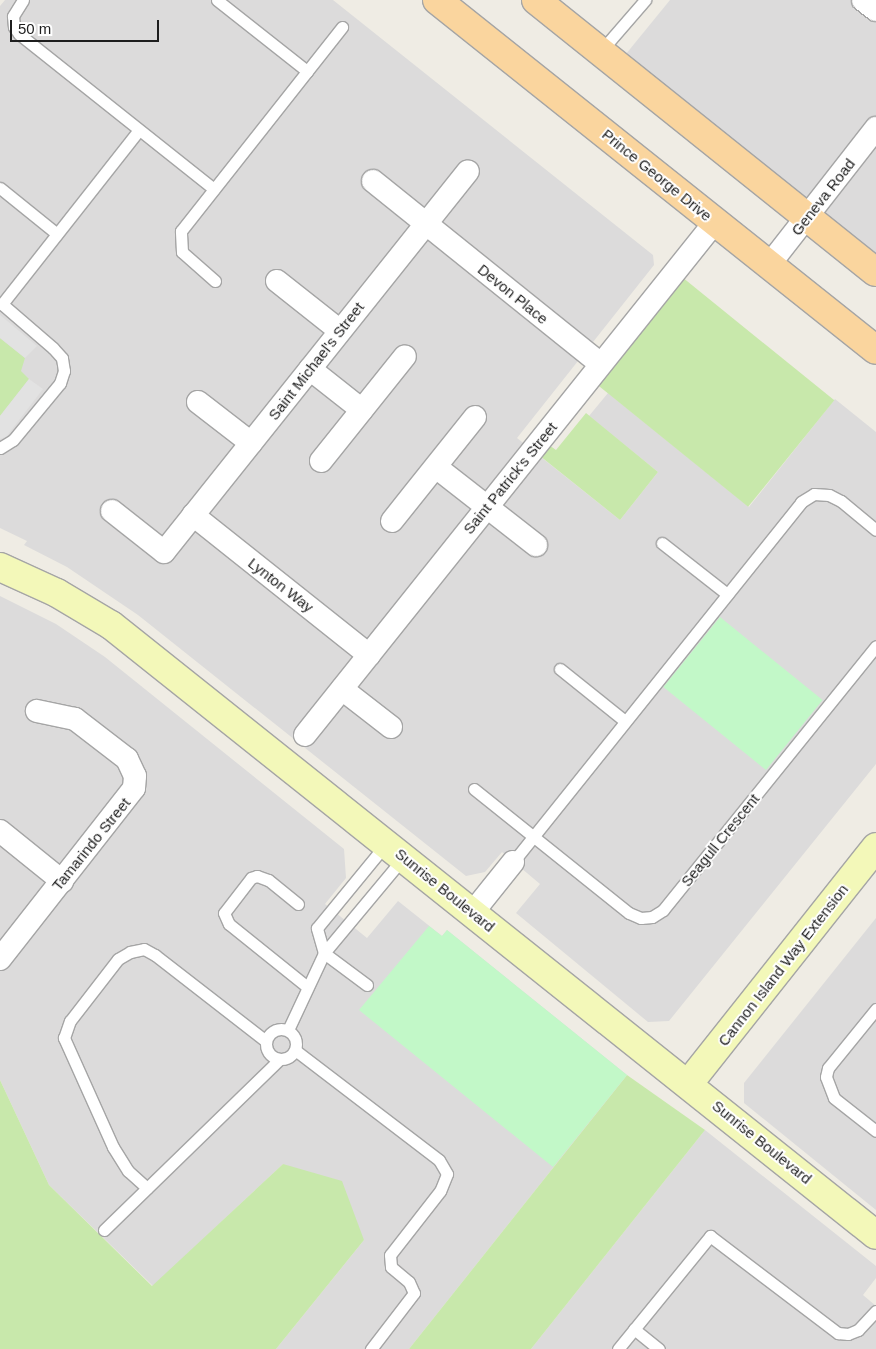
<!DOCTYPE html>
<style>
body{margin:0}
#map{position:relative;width:876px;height:1349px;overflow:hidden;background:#efece4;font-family:Helvetica,sans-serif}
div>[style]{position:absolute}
.residential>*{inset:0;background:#dcdbdb}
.grass>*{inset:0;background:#c8e8ab;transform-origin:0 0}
.park>*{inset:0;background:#c2f8c8;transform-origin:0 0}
.parking>*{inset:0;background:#e2e2e2}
.roads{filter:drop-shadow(1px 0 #a5a5a5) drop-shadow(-1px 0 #a5a5a5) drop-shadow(0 1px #a5a5a5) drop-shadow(0 -1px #a5a5a5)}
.lane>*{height:11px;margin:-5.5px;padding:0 5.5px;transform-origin:5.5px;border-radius:5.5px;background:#fff}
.lane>.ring{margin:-5.5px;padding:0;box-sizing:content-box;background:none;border:11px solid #fff;border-radius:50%}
.street>*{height:22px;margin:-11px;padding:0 11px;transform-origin:11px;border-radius:11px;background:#fff}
.secondary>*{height:28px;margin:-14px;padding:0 14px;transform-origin:14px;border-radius:14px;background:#f3f8b9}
.primary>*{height:28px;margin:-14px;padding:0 14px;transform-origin:14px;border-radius:14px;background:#fad59e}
span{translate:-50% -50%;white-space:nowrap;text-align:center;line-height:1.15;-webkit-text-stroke:4px #fff;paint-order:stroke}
.street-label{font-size:15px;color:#1e1e1e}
.scale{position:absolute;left:10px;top:20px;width:149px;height:22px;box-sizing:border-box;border:2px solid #1e1e1e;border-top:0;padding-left:6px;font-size:15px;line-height:18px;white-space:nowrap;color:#1e1e1e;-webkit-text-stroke:4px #fff;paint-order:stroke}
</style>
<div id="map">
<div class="residential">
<div style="clip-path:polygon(5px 0,333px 0,653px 255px,654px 265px,517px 438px,620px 520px,658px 472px,589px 416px,608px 393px,749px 507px,835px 399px,876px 432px,876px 764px,669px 1021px,648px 1022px,516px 913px,540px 884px,502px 852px,485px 872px,466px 876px,138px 615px,67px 567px,24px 545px,27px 541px,0 528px,0 6px)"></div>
<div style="clip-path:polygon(670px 0,863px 0,876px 10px,876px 272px,617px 65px)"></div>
<div style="clip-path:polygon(0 596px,56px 624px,105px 657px,344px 849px,346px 878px,325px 904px,367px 938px,398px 901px,442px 936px,447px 930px,627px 1075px,409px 1349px,276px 1349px,364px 1240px,283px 1164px,153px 1286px,49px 1185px,0 1080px)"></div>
<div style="clip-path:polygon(876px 918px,876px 1210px,744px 1103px,744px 1083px)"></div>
<div style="clip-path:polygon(705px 1130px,876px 1266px,876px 1278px,863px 1295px,876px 1306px,876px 1349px,531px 1349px)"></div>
</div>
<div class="grass">
<div style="left:682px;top:277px;width:196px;height:137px;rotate:39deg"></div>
<div style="clip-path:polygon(0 338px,25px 358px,21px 371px,29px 379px,0 416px)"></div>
<div style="clip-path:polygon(586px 413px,658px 472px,620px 520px,540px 456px,549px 445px,556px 450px)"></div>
<div style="clip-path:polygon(627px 1075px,705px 1130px,531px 1349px,409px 1349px)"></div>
<div style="clip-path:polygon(0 1080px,49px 1185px,152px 1286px,283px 1164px,342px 1181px,364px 1240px,276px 1349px,0 1349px)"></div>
</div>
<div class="park">
<div style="left:720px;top:617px;width:132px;height:90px;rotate:39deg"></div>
<div style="clip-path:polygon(429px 926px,442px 936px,447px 930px,627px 1075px,553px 1167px,359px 1010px)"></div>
</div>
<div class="parking">
<div style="clip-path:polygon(0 315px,37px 346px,25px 358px,0 338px)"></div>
<div style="clip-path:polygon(29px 379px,43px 389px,6px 437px,0 439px,0 416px)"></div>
</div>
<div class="roads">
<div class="lane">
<div style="left:23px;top:0;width:19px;rotate:122deg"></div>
<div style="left:13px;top:16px;width:11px;rotate:85deg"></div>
<div style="left:14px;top:27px;width:9px;rotate:54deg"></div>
<div style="left:19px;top:34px;width:249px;rotate:38.5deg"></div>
<div style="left:217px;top:0;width:115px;rotate:38.3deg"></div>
<div style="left:600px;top:52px;width:69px;rotate:-49.1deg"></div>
<div style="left:0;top:188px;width:73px;rotate:38.9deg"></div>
<div style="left:215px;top:281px;width:44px;rotate:-138.7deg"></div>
<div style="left:182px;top:252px;width:21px;rotate:-93deg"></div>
<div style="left:181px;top:231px;width:260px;rotate:-51.7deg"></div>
<div style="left:0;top:448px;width:15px;rotate:-32deg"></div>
<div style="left:13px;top:440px;width:74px;rotate:-50.5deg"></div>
<div style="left:60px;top:383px;width:13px;rotate:-72deg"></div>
<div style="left:64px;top:371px;width:13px;rotate:-99deg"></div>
<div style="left:62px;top:358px;width:13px;rotate:-132deg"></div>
<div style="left:53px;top:348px;width:67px;rotate:-139.2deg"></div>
<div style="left:2px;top:304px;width:221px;rotate:-51.8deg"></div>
<div style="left:662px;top:543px;width:83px;rotate:38.1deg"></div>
<div style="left:560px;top:669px;width:83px;rotate:38.7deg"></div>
<div style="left:474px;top:789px;width:198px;rotate:38.7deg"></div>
<div style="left:629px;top:913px;width:13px;rotate:23deg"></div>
<div style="left:641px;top:918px;width:11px;rotate:-5deg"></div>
<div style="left:652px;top:917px;width:13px;rotate:-32deg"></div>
<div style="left:663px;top:910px;width:339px;rotate:-51.1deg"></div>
<div style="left:513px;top:862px;width:461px;rotate:-51.3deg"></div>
<div style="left:801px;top:502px;width:15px;rotate:-32deg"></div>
<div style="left:814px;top:494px;width:15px;rotate:4deg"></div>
<div style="left:829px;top:495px;width:13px;rotate:27deg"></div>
<div style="left:841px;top:501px;width:45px;rotate:39.6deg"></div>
<div style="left:298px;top:904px;width:38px;rotate:-141deg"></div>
<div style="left:268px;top:880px;width:12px;rotate:-160deg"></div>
<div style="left:257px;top:876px;width:6px;rotate:162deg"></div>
<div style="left:251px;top:878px;width:44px;rotate:127.6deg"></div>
<div style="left:224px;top:913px;width:12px;rotate:66deg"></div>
<div style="left:229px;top:924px;width:99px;rotate:38.8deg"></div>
<div style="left:367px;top:985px;width:54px;rotate:-143.3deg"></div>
<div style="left:324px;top:953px;width:26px;rotate:-106deg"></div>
<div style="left:317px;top:928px;width:109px;rotate:-50.6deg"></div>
<div style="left:876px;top:1009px;width:76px;rotate:129.1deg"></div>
<div style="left:828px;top:1068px;width:9px;rotate:103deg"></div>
<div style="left:826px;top:1077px;width:22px;rotate:69deg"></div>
<div style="left:834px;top:1098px;width:53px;rotate:38.2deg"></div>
<div class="ring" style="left:266px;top:1029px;width:19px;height:19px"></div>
<div style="left:288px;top:1030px;width:85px;rotate:-64.9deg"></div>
<div style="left:324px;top:953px;width:125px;rotate:-50.2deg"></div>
<div style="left:295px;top:1050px;width:181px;rotate:37.4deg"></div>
<div style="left:439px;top:1160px;width:16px;rotate:60deg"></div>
<div style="left:447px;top:1174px;width:18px;rotate:112deg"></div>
<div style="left:440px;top:1191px;width:81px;rotate:128deg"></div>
<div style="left:390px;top:1255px;width:12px;rotate:85deg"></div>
<div style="left:391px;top:1267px;width:23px;rotate:40deg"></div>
<div style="left:409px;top:1282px;width:12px;rotate:66deg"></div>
<div style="left:414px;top:1293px;width:71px;rotate:127.5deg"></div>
<div style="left:147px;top:1188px;width:25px;rotate:-138deg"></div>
<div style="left:128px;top:1171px;width:28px;rotate:-122deg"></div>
<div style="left:113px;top:1147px;width:120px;rotate:-114.2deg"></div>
<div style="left:64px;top:1038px;width:18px;rotate:-71deg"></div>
<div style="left:70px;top:1021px;width:78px;rotate:-52.3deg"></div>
<div style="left:118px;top:959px;width:14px;rotate:-30deg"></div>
<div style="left:130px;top:952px;width:14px;rotate:-12deg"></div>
<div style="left:144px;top:949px;width:13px;rotate:29deg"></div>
<div style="left:155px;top:955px;width:140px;rotate:37.8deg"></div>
<div style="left:104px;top:1230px;width:244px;rotate:-44.2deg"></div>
<div style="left:634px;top:1329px;width:32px;rotate:39deg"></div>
<div style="left:618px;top:1349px;width:146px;rotate:-50.8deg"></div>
<div style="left:710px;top:1236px;width:161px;rotate:37.2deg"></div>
<div style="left:838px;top:1333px;width:10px;rotate:6deg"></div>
<div style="left:848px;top:1334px;width:11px;rotate:-22deg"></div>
<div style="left:858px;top:1330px;width:26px;rotate:-47deg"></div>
</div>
<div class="street">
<div style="left:863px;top:0;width:16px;rotate:38deg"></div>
<div style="left:373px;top:181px;width:292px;rotate:38.8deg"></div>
<div style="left:769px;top:265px;width:174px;rotate:-52deg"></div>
<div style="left:277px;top:281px;width:80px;rotate:38.4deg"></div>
<div style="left:310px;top:369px;width:66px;rotate:38.3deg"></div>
<div style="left:198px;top:402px;width:67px;rotate:37.7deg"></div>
<div style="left:321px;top:461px;width:134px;rotate:-51.3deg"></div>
<div style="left:436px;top:467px;width:127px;rotate:38deg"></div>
<div style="left:112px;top:511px;width:66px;rotate:38.3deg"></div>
<div style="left:164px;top:552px;width:487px;rotate:-51.4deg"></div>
<div style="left:193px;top:515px;width:225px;rotate:38.5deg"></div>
<div style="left:392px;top:521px;width:133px;rotate:-51.4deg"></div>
<div style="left:342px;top:689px;width:62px;rotate:37.8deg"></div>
<div style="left:305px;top:735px;width:657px;rotate:-51.37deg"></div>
<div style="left:0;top:831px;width:80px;rotate:38.9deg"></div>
<div style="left:473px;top:912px;width:64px;rotate:-51.3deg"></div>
<div style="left:0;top:959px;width:217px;rotate:-51.9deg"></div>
<div style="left:134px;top:788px;width:12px;rotate:-85deg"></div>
<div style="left:135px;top:776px;width:19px;rotate:-115deg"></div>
<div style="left:127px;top:759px;width:66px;rotate:-142.4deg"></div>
<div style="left:75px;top:719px;width:39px;rotate:-168deg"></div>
</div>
<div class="secondary">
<div style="left:0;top:567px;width:63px;rotate:24.5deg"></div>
<div style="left:57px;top:593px;width:63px;rotate:30.7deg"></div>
<div style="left:111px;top:625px;width:978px;rotate:38.57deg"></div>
<div style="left:689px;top:1083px;width:301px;rotate:-51.6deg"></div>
</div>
<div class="primary">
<div style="left:437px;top:0;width:561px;rotate:38.56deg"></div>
<div style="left:536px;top:0;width:435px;rotate:38.7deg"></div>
</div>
</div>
<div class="street-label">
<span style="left:657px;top:175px;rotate:39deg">Prince George Drive</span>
<span style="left:823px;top:197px;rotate:-52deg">Geneva Road</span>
<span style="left:513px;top:294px;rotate:39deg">Devon Place</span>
<span style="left:316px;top:361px;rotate:-52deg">Saint Michael's Street</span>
<span style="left:510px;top:478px;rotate:-51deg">Saint Patrick's Street</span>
<span style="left:281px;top:585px;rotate:38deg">Lynton Way</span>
<span style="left:720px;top:840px;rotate:-51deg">Seagull Crescent</span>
<span style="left:91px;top:844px;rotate:-51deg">Tamarindo Street</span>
<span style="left:445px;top:890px;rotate:39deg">Sunrise Boulevard</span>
<span style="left:783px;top:965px;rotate:-52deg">Cannon Island Way Extension</span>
<span style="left:762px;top:1142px;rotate:39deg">Sunrise Boulevard</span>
</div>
<div class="scale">50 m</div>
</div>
